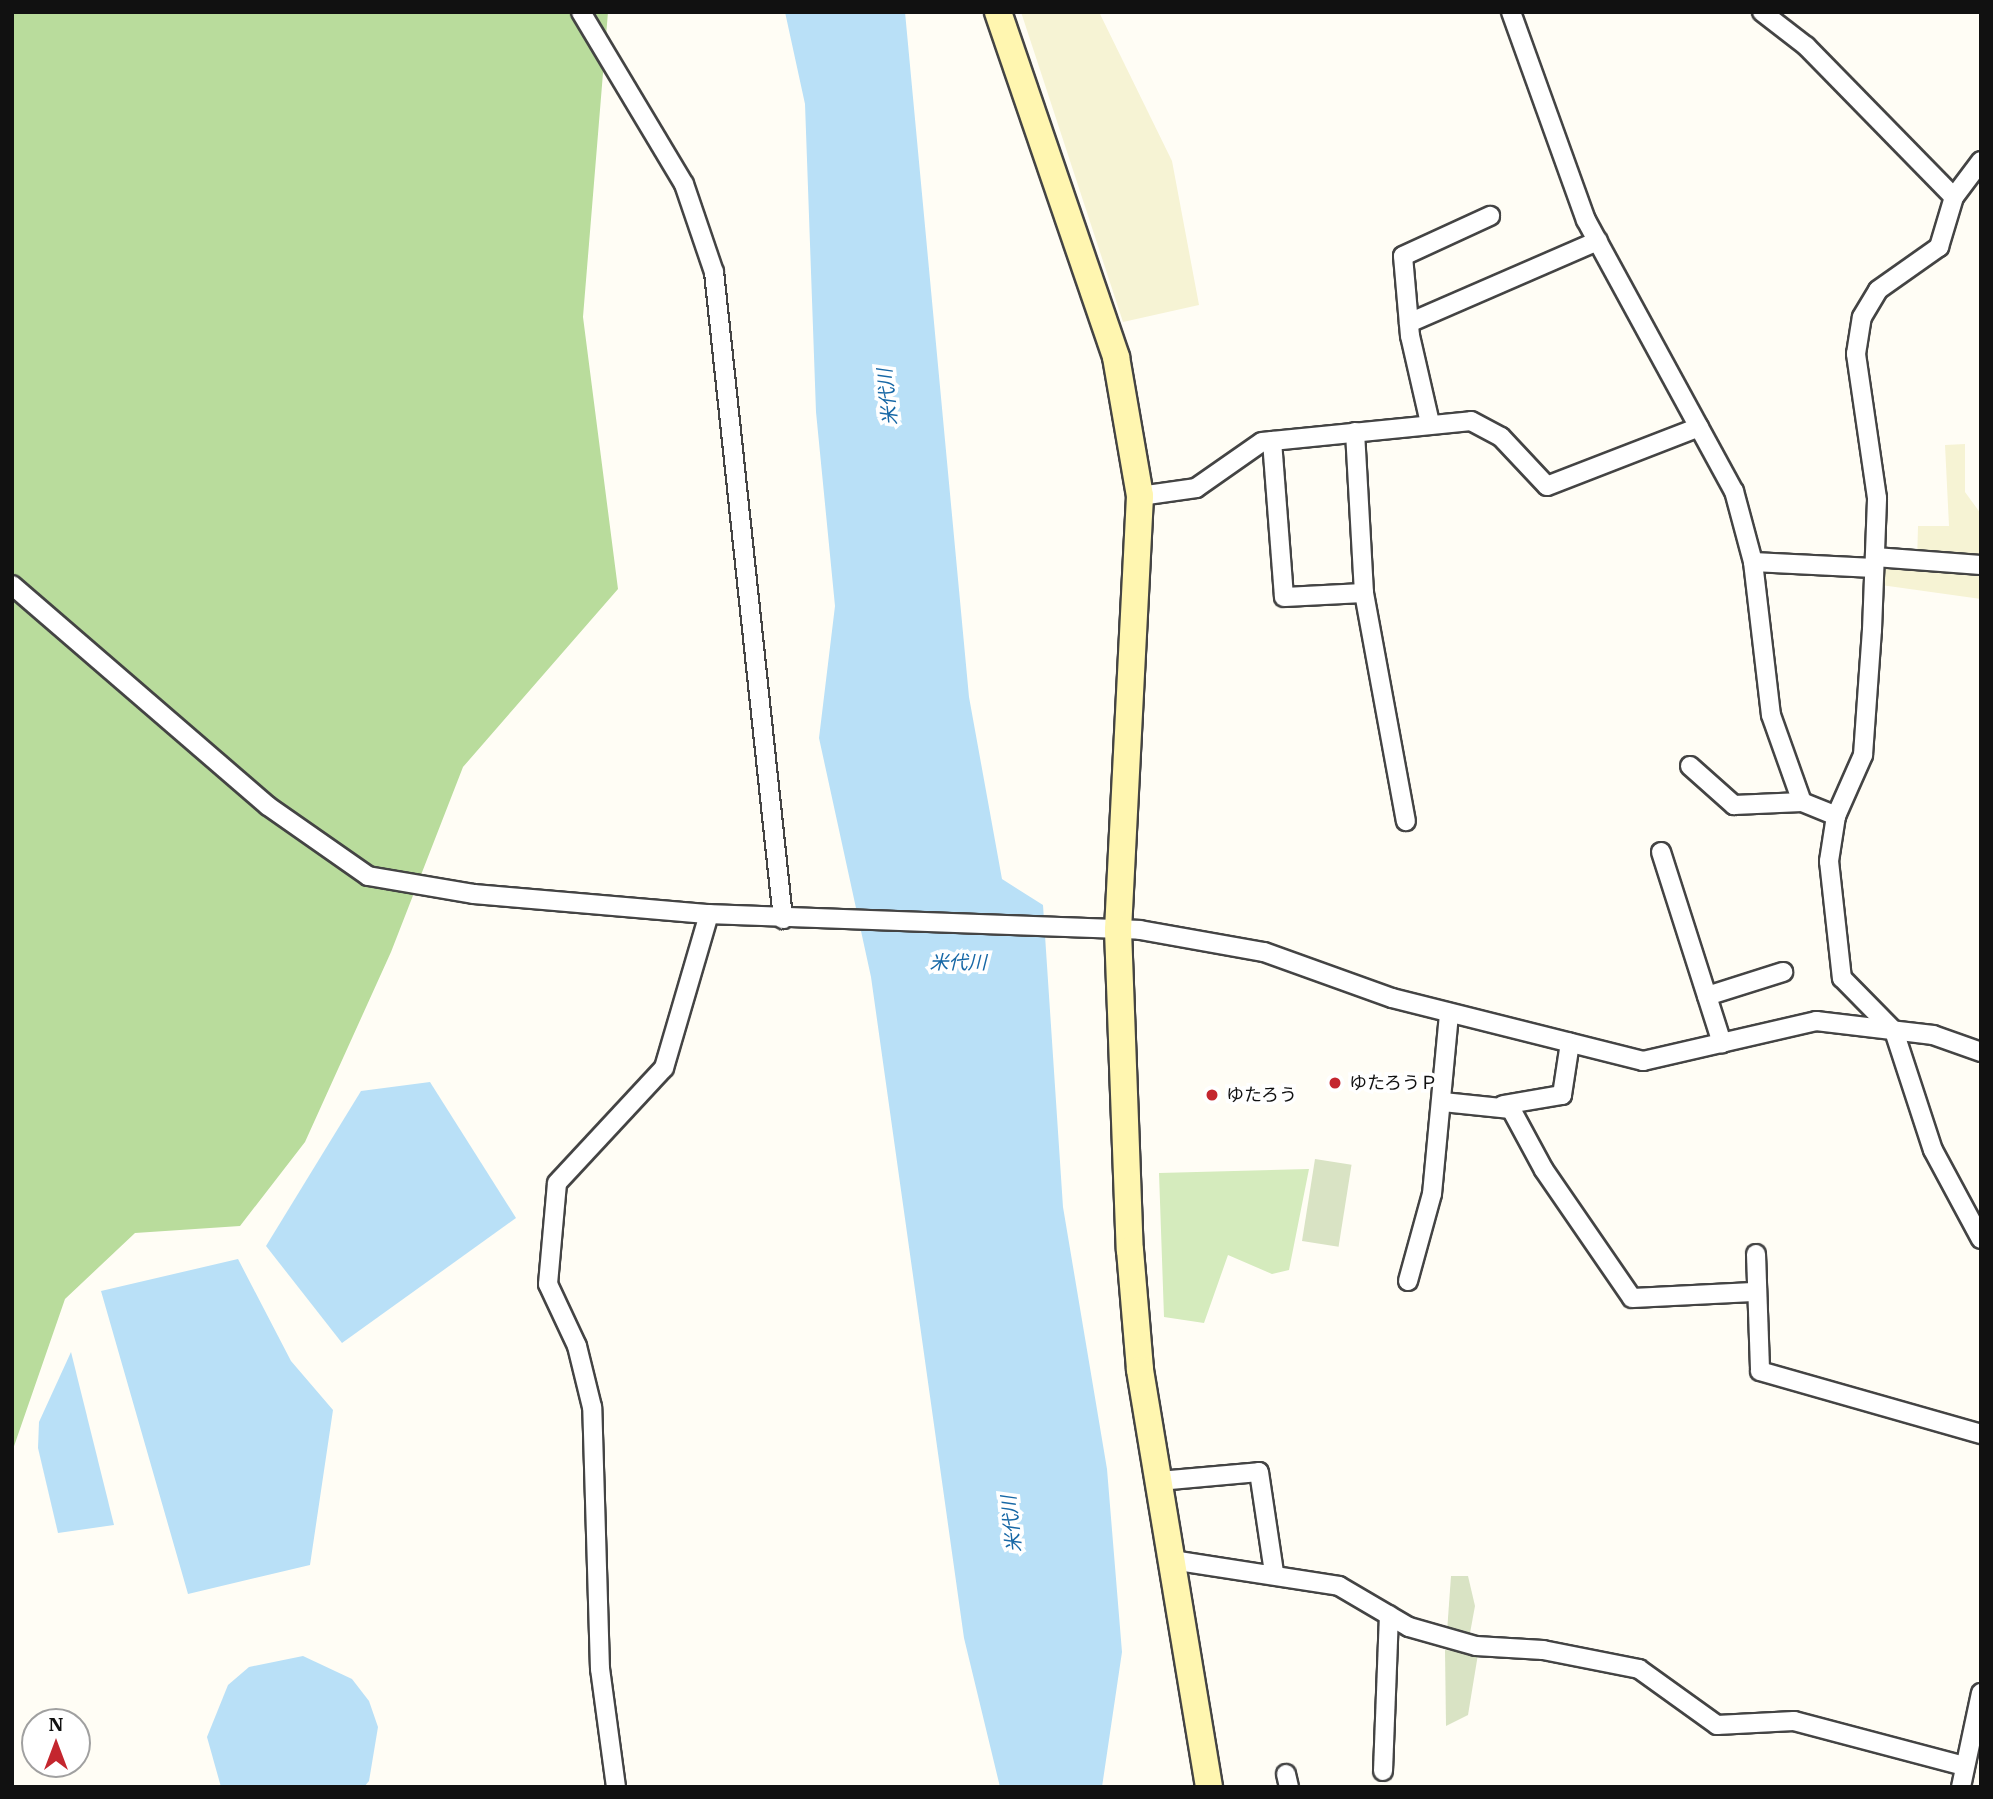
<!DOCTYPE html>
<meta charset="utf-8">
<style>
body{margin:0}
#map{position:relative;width:1993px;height:1799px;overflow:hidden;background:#fffdf5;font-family:"IBM Plex Serif","Noto Sans JP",serif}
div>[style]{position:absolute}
.farmland>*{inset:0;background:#f6f3d4}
.green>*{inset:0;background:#d5ebbd}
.forest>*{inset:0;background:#b9dc9c}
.cemetery>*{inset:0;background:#d9e3c4;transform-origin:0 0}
.water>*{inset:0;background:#b9e0f7}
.roads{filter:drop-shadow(2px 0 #444) drop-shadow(-2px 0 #444) drop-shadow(0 2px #444) drop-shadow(0 -2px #444)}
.street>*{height:18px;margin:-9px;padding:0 9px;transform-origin:9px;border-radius:9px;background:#fff}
.secondary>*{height:26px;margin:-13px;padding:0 13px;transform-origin:13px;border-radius:13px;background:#fff6b0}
.dots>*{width:19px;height:19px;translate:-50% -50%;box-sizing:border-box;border:4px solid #fff;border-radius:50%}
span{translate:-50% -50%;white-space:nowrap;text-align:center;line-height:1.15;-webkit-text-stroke:7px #fff;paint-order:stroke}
.poi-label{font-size:18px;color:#111}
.left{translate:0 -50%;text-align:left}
.water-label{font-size:19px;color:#1768a6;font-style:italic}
.frame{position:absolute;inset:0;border:14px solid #111;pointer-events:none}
.north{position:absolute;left:21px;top:1708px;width:70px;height:70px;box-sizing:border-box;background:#fff;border:2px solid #a0a0a0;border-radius:50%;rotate:0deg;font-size:19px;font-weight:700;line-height:28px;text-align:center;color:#111}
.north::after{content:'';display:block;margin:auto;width:24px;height:32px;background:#c4262e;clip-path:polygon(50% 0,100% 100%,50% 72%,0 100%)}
</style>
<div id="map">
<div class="farmland">
<div style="clip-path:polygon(1021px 12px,1099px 12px,1172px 161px,1199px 305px,1123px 322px)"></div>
<div style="clip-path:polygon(1965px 444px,1965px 492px,1981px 514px,1981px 599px,1881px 585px,1881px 560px,1917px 563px,1918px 526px,1949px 526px,1945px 445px)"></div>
</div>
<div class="green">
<div style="clip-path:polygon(1309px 1169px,1289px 1270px,1272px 1274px,1228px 1255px,1204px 1323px,1164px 1317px,1159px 1173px)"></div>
</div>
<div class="forest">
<div style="clip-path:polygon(12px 12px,608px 12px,583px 317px,618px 589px,463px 767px,391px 952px,305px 1142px,240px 1226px,135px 1233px,65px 1299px,12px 1452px)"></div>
</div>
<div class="cemetery">
<div style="left:1315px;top:1159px;width:37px;height:83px;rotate:9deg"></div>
<div style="clip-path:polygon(1451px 1576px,1468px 1576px,1475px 1606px,1470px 1633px,1447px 1632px)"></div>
<div style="clip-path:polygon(1445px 1650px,1478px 1654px,1468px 1715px,1446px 1726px)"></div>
</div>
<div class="water">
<div style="clip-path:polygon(785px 12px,905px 12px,969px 697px,1002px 879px,1043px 905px,1063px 1207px,1107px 1469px,1122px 1652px,1102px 1787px,1000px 1787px,964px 1638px,871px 977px,819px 738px,835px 606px,816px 412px,805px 104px)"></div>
<div style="clip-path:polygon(430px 1082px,516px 1218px,342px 1343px,266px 1246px,361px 1091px)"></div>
<div style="clip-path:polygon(238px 1259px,291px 1361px,333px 1410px,310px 1565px,188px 1594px,101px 1291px)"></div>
<div style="clip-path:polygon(71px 1352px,114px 1525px,58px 1533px,38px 1448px,39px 1422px)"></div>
<div style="clip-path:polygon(303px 1656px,352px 1679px,369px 1701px,378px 1727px,369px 1781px,364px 1787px,221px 1787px,207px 1737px,228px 1685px,249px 1667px)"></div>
</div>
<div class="roads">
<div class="street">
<div style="left:581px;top:12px;width:200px;rotate:59.1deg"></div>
<div style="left:684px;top:184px;width:93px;rotate:71.2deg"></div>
<div style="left:714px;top:272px;width:651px;rotate:83.91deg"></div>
<div style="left:1511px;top:12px;width:221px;rotate:70.2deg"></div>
<div style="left:1586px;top:220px;width:309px;rotate:61.4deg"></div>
<div style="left:1734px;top:491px;width:73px;rotate:75deg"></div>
<div style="left:1753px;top:562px;width:154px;rotate:83.3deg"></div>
<div style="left:1771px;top:715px;width:92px;rotate:70.4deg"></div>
<div style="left:1762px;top:12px;width:56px;rotate:37.7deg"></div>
<div style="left:1806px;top:46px;width:211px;rotate:45.6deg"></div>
<div style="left:1409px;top:323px;width:206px;rotate:-23.5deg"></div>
<div style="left:1430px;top:423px;width:89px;rotate:-102.9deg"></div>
<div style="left:1410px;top:336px;width:80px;rotate:-95deg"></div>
<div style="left:1403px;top:256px;width:96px;rotate:-24.7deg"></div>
<div style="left:1355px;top:432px;width:161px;rotate:86.8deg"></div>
<div style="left:1364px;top:593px;width:232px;rotate:79.6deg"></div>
<div style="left:1272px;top:441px;width:156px;rotate:85.6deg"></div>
<div style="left:1284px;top:597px;width:80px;rotate:-2.9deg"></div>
<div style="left:1140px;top:496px;width:57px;rotate:-8.1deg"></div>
<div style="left:1196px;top:488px;width:80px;rotate:-34.9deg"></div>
<div style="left:1262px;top:442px;width:210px;rotate:-5.7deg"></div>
<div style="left:1471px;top:421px;width:34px;rotate:28deg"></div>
<div style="left:1501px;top:437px;width:67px;rotate:46.8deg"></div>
<div style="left:1547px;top:486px;width:163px;rotate:-21.2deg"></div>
<div style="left:1875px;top:557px;width:106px;rotate:4.3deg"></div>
<div style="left:1753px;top:562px;width:121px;rotate:2.8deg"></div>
<div style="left:12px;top:585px;width:338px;rotate:40.8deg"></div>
<div style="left:268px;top:806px;width:122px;rotate:35deg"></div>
<div style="left:368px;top:876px;width:108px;rotate:9.6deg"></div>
<div style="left:474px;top:894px;width:236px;rotate:4.9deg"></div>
<div style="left:709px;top:914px;width:431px;rotate:2.1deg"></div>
<div style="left:1140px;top:930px;width:126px;rotate:10.1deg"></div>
<div style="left:1264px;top:952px;width:136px;rotate:19.8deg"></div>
<div style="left:1392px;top:998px;width:259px;rotate:14.1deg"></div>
<div style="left:1643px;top:1061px;width:178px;rotate:-13deg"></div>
<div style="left:1816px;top:1021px;width:118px;rotate:6.8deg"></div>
<div style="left:1933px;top:1035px;width:51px;rotate:19.5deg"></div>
<div style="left:1690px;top:766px;width:59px;rotate:41.6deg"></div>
<div style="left:1734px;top:805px;width:68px;rotate:-2.5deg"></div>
<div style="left:1802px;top:802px;width:37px;rotate:22deg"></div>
<div style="left:1836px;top:816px;width:46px;rotate:98.8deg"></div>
<div style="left:1829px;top:861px;width:118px;rotate:83.7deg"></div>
<div style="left:1842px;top:978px;width:74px;rotate:45.5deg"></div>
<div style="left:1894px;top:1031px;width:125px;rotate:71.9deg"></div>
<div style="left:1933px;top:1150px;width:101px;rotate:61.7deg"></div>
<div style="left:1836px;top:816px;width:67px;rotate:-66.1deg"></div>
<div style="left:1863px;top:755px;width:125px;rotate:-85.9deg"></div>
<div style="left:1872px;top:630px;width:132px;rotate:-87.8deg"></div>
<div style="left:1877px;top:498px;width:146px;rotate:-98.3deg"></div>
<div style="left:1856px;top:354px;width:37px;rotate:-81deg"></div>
<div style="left:1862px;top:317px;width:31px;rotate:-59deg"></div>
<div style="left:1878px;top:290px;width:75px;rotate:-35.2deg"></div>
<div style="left:1939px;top:247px;width:52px;rotate:-73.3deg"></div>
<div style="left:1954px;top:197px;width:45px;rotate:-53.1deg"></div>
<div style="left:1661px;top:852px;width:201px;rotate:72.3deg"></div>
<div style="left:1707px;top:996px;width:80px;rotate:-17.5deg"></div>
<div style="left:1443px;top:1102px;width:68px;rotate:5.9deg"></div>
<div style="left:1511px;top:1109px;width:69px;rotate:61.6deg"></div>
<div style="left:1544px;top:1170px;width:155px;rotate:55.5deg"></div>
<div style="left:1632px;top:1298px;width:122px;rotate:-2.8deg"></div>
<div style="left:1503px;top:1105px;width:60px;rotate:-9.6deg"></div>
<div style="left:1562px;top:1095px;width:53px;rotate:-81.3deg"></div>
<div style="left:1756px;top:1254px;width:117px;rotate:88deg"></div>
<div style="left:1760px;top:1371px;width:230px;rotate:15.9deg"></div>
<div style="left:1408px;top:1281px;width:90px;rotate:-74.6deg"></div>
<div style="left:1432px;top:1194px;width:182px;rotate:-84.6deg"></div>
<div style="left:1159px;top:1481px;width:100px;rotate:-5.1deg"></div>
<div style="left:1259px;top:1472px;width:101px;rotate:81.5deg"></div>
<div style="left:1172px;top:1560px;width:169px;rotate:8.8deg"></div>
<div style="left:1339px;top:1586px;width:81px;rotate:30.4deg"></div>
<div style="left:1409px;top:1627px;width:70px;rotate:15.8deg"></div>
<div style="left:1476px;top:1646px;width:67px;rotate:3.4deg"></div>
<div style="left:1543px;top:1650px;width:98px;rotate:11.2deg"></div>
<div style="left:1639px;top:1669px;width:96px;rotate:35.7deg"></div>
<div style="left:1717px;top:1725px;width:77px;rotate:-3deg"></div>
<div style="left:1794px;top:1721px;width:176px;rotate:14.8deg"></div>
<div style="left:1383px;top:1771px;width:156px;rotate:-87.8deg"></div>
<div style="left:1286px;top:1774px;width:13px;rotate:77deg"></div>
<div style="left:616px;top:1787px;width:119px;rotate:-97.7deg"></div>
<div style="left:600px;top:1669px;width:262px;rotate:-91.7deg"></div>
<div style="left:592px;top:1407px;width:63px;rotate:-103.8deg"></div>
<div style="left:577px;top:1346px;width:68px;rotate:-115.1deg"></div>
<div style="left:548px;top:1284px;width:101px;rotate:-84.9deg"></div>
<div style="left:557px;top:1183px;width:157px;rotate:-47.1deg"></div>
<div style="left:664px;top:1068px;width:160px;rotate:-73.7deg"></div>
<div style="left:1961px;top:1787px;width:96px;rotate:-78deg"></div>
</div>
<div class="secondary">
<div style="left:998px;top:12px;width:365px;rotate:71.1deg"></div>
<div style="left:1116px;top:357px;width:141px;rotate:80.2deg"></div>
<div style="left:1140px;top:496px;width:435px;rotate:92.9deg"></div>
<div style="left:1118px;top:930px;width:320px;rotate:87.9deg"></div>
<div style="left:1130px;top:1250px;width:120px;rotate:85.2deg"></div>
<div style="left:1140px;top:1370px;width:423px;rotate:80.6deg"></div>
</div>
</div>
<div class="dots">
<div style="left:1335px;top:1083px;background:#c4262e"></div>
<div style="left:1212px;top:1095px;background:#c4262e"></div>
</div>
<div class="poi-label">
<span class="left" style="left:1349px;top:1083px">ゆたろうＰ</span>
<span class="left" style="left:1226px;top:1095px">ゆたろう</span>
</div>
<div class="water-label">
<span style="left:888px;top:397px;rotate:-96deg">米代川</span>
<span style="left:958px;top:963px">米代川</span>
<span style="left:1012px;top:1524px;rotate:-96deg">米代川</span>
</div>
<div class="frame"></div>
<div class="north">N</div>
</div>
